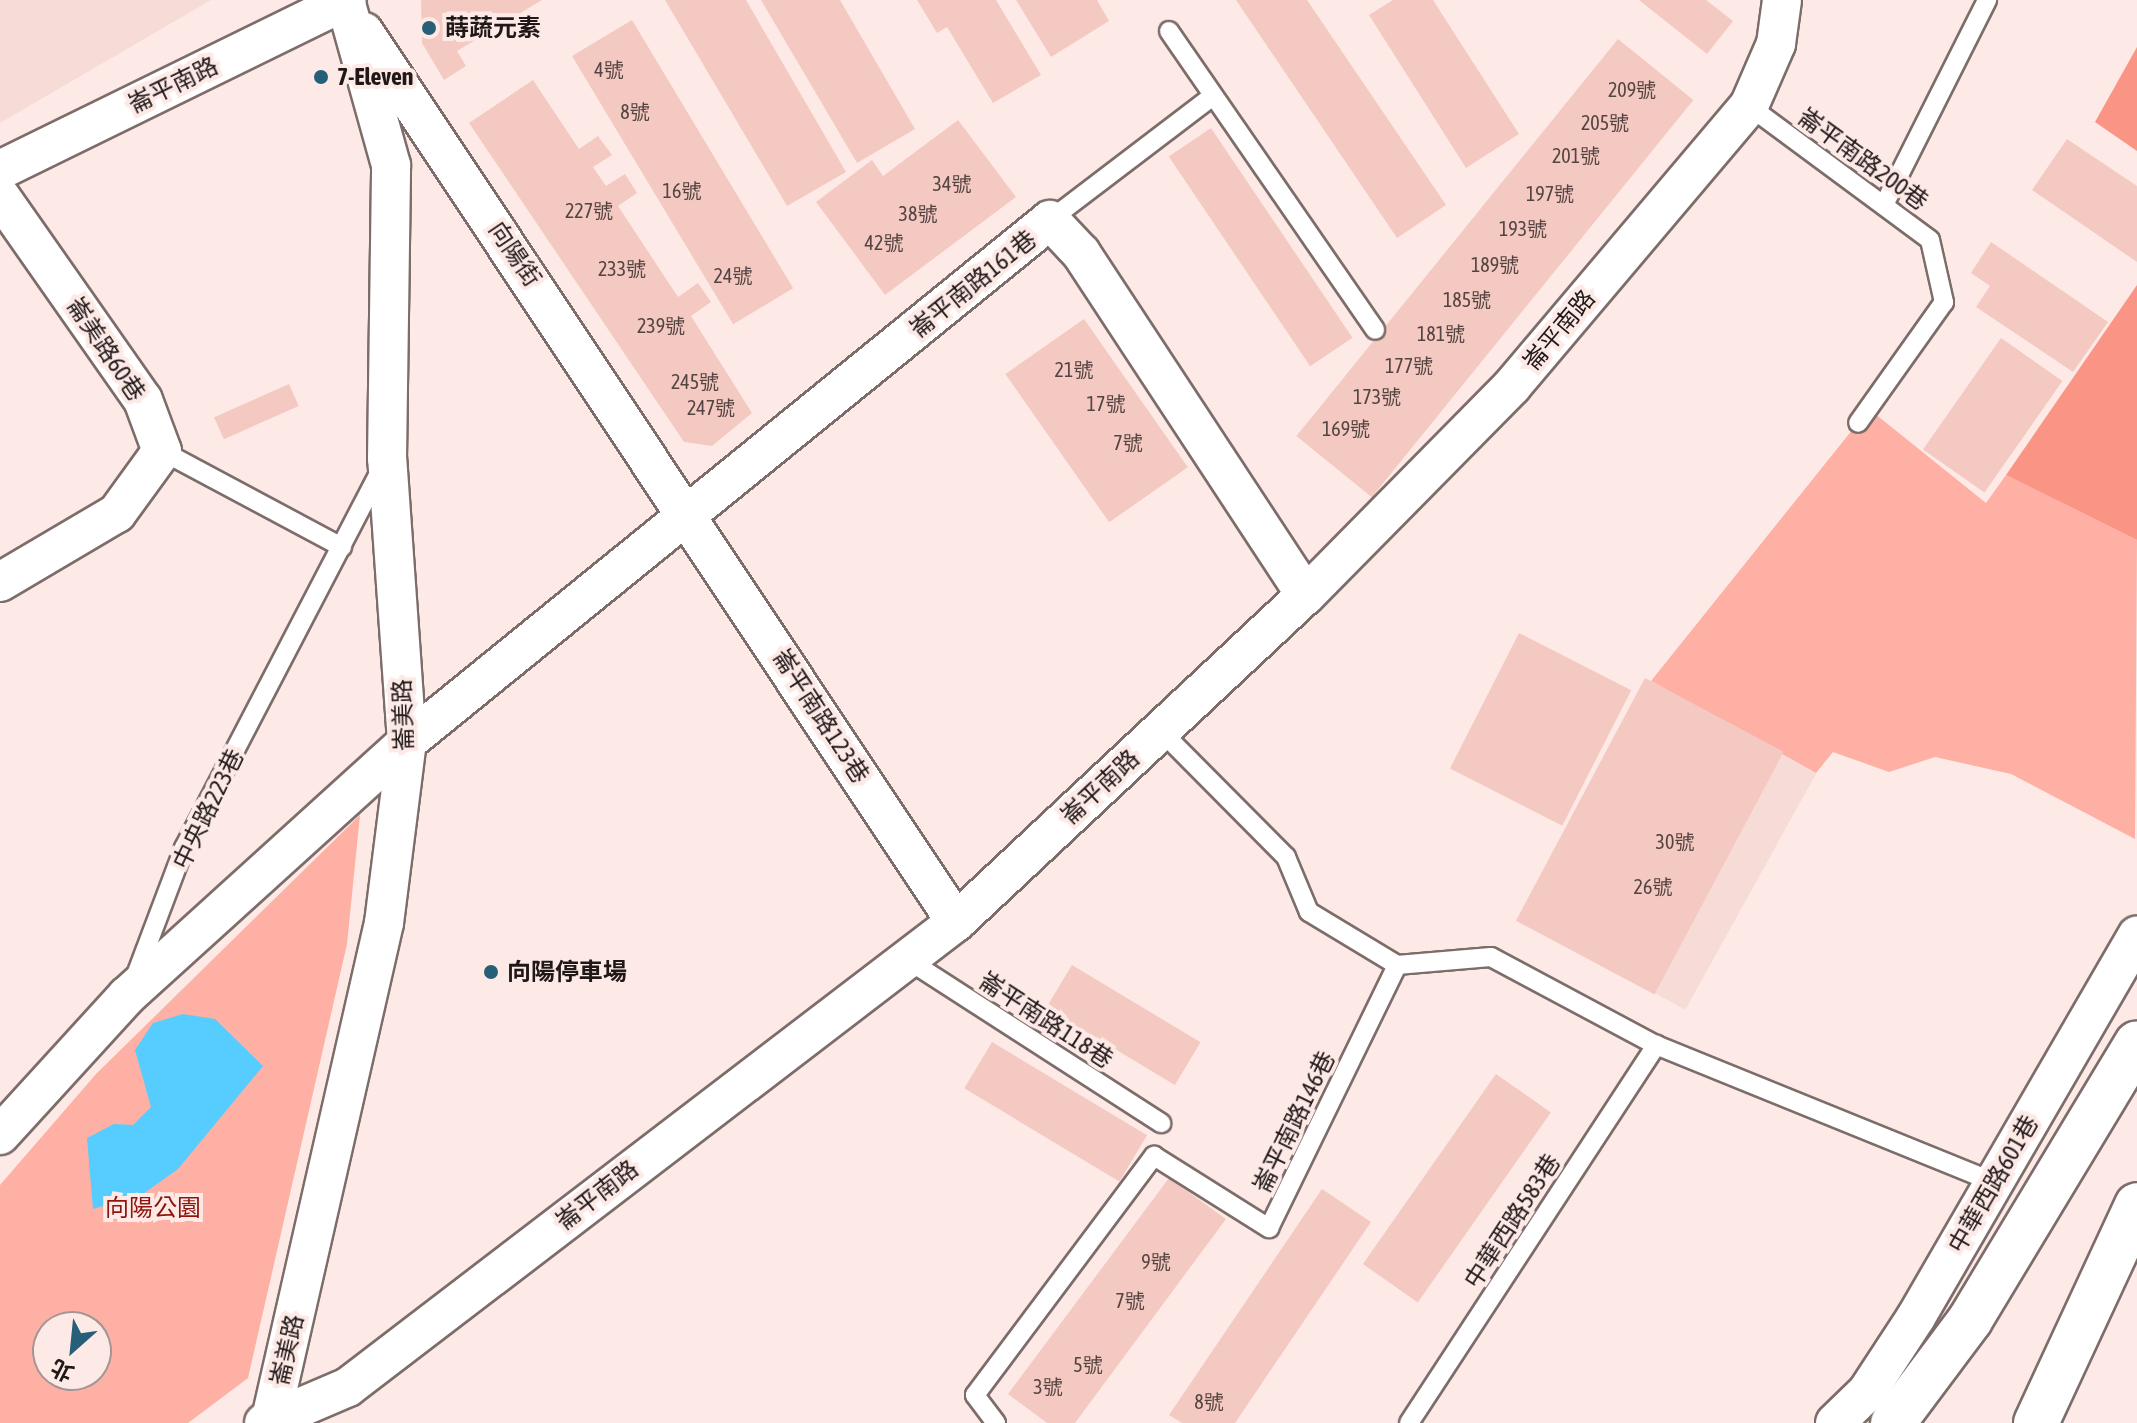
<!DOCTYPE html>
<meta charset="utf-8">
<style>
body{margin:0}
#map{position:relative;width:2137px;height:1423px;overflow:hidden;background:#fdeae7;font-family:"Asap Condensed","Noto Sans TC",sans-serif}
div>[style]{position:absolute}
.built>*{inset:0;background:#f6dbd6;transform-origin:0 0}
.green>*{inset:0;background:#feb0a4}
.forest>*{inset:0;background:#fa9485}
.water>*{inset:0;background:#56cdfe}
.building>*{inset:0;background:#f4c9c1;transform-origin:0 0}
.roads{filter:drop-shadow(2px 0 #7d6d6a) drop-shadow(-2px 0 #7d6d6a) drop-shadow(0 2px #7d6d6a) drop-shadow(0 -2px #7d6d6a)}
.service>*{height:18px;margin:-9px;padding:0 9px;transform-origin:9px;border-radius:9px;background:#fff}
.minor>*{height:38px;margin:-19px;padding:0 19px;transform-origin:19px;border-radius:19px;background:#fff}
.motorway>*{height:44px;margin:-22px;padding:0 22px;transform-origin:22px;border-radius:22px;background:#fff}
.dots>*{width:22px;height:22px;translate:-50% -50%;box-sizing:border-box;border:4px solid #fdeae7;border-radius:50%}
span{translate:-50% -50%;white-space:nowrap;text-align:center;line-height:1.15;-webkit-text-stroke:8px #fdeae7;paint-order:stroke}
.number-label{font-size:20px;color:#544442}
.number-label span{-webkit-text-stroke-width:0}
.poi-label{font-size:24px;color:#1f1817;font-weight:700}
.left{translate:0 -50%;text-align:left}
.street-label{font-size:24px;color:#1f1817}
.park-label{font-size:24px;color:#8e150d}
.north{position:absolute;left:32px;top:1311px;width:80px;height:80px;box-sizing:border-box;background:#fdeae7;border:2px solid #a49694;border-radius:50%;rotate:207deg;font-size:22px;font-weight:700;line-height:32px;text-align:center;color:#1f1817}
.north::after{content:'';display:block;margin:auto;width:28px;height:36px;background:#255f78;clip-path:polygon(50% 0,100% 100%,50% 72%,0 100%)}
</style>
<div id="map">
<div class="built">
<div style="clip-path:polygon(0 0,211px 0,0 123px)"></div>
<div style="left:1671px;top:693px;width:166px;height:270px;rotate:29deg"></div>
</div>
<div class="green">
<div style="clip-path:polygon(1869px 409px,1986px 503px,2006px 475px,2137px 540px,2135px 839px,2011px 774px,1935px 757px,1889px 772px,1833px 752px,1816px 773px,1651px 681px)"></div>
<div style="clip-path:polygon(evenodd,360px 815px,347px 944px,248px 1378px,188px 1423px,0 1423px,0 1185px,96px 1074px,360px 815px,48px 1327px,96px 1327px,96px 1375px,48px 1375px,48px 1327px)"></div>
</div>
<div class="forest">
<div style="clip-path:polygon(2137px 47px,2137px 151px,2095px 122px)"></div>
<div style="clip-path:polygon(2137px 285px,2137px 540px,2006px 475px)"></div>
</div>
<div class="water">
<div style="clip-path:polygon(183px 1014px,215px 1019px,263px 1066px,178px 1169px,143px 1194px,93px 1209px,87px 1138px,114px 1124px,133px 1125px,151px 1107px,135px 1050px,153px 1023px)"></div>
</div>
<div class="building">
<div style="clip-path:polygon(421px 0,542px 0,457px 51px,466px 66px,444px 80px,422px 43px)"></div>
<div style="clip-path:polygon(665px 0,746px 0,846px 172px,787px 206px)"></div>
<div style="clip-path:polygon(761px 0,840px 0,915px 129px,857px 163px)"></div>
<div style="clip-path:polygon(917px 0,996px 0,1041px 75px,993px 103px,947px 27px,937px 33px)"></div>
<div style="clip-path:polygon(1016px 0,1097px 0,1109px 21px,1051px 57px)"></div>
<div style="clip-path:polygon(1236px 0,1307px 0,1446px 205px,1397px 238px)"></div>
<div style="clip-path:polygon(1393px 0,1433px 0,1519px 134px,1466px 168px,1369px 15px)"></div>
<div style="clip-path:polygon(1639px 0,1706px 0,1733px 21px,1707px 54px)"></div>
<div style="left:632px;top:20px;width:313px;height:70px;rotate:59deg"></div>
<div style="left:1618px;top:39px;width:97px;height:511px;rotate:39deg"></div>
<div style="clip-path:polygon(533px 80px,579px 149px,598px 136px,612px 155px,593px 167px,606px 186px,625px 174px,637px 193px,618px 206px,678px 297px,698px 283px,711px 302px,691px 316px,752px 413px,712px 446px,684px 442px,469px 123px)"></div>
<div style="clip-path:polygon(958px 120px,1016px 197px,885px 295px,816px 202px,872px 160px,883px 176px)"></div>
<div style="left:1211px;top:128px;width:253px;height:51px;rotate:56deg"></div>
<div style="clip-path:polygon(2067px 139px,2137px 186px,2137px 262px,2032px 190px)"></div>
<div style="clip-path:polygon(1991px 242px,2108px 322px,2073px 372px,1976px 307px,1990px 286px,1971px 273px)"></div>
<div style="left:1084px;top:319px;width:181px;height:96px;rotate:55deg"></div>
<div style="left:2001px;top:338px;width:75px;height:136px;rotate:35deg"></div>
<div style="left:289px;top:384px;width:24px;height:82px;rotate:66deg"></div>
<div style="left:1519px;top:633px;width:126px;height:152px;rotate:27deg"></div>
<div style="left:1645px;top:678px;width:157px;height:275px;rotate:28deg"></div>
<div style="left:1072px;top:965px;width:150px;height:50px;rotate:31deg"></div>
<div style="left:992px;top:1042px;width:181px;height:54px;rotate:31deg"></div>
<div style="left:1496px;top:1074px;width:67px;height:232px;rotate:35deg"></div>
<div style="clip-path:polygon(1169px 1178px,1226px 1219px,1075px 1423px,1047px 1423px,1008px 1394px)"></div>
<div style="clip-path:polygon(1322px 1189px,1371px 1222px,1235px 1423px,1182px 1423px,1169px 1415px)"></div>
</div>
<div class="roads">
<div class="service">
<div style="left:1169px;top:31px;width:363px;rotate:55.4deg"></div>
<div style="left:1749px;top:106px;width:225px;rotate:36.5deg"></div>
<div style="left:1930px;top:240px;width:64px;rotate:77.3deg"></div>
<div style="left:1944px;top:302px;width:148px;rotate:125.4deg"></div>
<div style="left:1886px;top:201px;width:225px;rotate:-63.3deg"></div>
<div style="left:1050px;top:220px;width:201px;rotate:-37.3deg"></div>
<div style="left:162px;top:451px;width:204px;rotate:28.1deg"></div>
<div style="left:905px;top:958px;width:305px;rotate:32.8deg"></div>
<div style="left:1397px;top:965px;width:94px;rotate:-4.9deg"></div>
<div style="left:1491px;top:957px;width:187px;rotate:28.1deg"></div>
<div style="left:1656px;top:1045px;width:365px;rotate:22.1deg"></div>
<div style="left:136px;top:975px;width:136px;rotate:-69.3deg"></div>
<div style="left:184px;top:848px;width:426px;rotate:-62.5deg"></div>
<div style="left:996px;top:1423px;width:35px;rotate:-127deg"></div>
<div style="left:975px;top:1395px;width:299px;rotate:-53.2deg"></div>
<div style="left:1154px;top:1156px;width:136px;rotate:32.1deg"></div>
<div style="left:1269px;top:1228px;width:292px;rotate:-64deg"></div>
<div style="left:1397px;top:965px;width:103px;rotate:-148.9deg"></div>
<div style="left:1309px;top:912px;width:60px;rotate:-112.7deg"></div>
<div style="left:1286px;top:857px;width:177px;rotate:-134.8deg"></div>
<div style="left:1409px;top:1423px;width:452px;rotate:-56.8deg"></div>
</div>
<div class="minor">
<div style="left:364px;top:32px;width:1069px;rotate:56.37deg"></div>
<div style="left:0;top:170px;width:386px;rotate:-26.1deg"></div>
<div style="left:0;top:196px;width:249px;rotate:55deg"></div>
<div style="left:143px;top:400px;width:54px;rotate:69.6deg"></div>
<div style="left:162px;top:451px;width:77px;rotate:126deg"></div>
<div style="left:117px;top:513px;width:136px;rotate:149.5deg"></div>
<div style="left:0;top:1135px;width:188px;rotate:-47.6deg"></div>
<div style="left:127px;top:996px;width:378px;rotate:-42.2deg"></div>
<div style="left:407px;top:742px;width:828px;rotate:-39.07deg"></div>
<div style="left:1050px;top:220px;width:45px;rotate:46.8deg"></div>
<div style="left:1081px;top:253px;width:409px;rotate:56.7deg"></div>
<div style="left:264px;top:1423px;width:91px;rotate:-23.2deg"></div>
<div style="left:348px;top:1387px;width:765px;rotate:-37.41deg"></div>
<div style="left:956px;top:922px;width:479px;rotate:-43.1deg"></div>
<div style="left:1306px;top:595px;width:293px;rotate:-45.4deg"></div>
<div style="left:1512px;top:386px;width:367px;rotate:-49.8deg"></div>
<div style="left:1749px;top:106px;width:68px;rotate:-66.5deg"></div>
<div style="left:1776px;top:44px;width:44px;rotate:-82.2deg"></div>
<div style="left:270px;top:1423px;width:513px;rotate:-77.16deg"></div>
<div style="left:384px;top:923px;width:182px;rotate:-82.8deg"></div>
<div style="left:407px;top:742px;width:284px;rotate:-94deg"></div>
<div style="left:387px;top:459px;width:294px;rotate:-89.2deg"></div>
<div style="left:391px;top:165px;width:171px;rotate:-105.6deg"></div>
<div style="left:1835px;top:1423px;width:45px;rotate:-44.1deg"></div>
<div style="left:1867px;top:1392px;width:90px;rotate:-56.8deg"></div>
<div style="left:1916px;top:1317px;width:441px;rotate:-59.9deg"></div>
</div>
<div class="motorway">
<div style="left:1893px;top:1423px;width:129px;rotate:-53.2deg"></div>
<div style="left:1970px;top:1320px;width:323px;rotate:-58.9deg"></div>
<div style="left:2036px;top:1423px;width:240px;rotate:-65.1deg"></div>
</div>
</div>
<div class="dots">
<div style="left:429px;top:28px;background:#255f78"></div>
<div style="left:321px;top:77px;background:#255f78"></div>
<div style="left:491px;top:972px;background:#255f78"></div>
</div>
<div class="number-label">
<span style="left:609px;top:69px">4號</span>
<span style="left:1632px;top:89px">209號</span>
<span style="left:635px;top:111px">8號</span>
<span style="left:1605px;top:122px">205號</span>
<span style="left:1576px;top:155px">201號</span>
<span style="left:952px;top:183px">34號</span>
<span style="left:682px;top:190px">16號</span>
<span style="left:1550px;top:193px">197號</span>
<span style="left:589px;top:210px">227號</span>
<span style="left:918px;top:213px">38號</span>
<span style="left:1523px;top:228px">193號</span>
<span style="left:884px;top:242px">42號</span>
<span style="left:1495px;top:264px">189號</span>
<span style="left:622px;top:268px">233號</span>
<span style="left:733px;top:275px">24號</span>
<span style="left:1467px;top:299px">185號</span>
<span style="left:661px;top:325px">239號</span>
<span style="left:1441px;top:333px">181號</span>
<span style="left:1409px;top:365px">177號</span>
<span style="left:1074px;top:369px">21號</span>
<span style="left:695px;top:381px">245號</span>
<span style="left:1377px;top:396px">173號</span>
<span style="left:1106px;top:403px">17號</span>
<span style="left:711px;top:407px">247號</span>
<span style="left:1346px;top:428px">169號</span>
<span style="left:1128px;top:442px">7號</span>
<span style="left:1675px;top:841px">30號</span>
<span style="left:1653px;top:886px">26號</span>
<span style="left:1156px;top:1261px">9號</span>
<span style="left:1130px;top:1300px">7號</span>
<span style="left:1088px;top:1364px">5號</span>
<span style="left:1048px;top:1386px">3號</span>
<span style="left:1209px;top:1401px">8號</span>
</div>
<div class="poi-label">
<span class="left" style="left:445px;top:28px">蒔蔬元素</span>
<span class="left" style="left:337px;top:77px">7-Eleven</span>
<span class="left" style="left:507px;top:972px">向陽停車場</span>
</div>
<div class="street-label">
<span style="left:173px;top:85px;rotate:-26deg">崙平南路</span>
<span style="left:1863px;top:159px;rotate:36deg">崙平南路200巷</span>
<span style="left:515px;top:254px;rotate:56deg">向陽街</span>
<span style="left:973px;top:284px;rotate:-39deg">崙平南路161巷</span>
<span style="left:1559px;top:330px;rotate:-50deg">崙平南路</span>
<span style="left:106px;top:349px;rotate:56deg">崙美路60巷</span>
<span style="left:403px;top:715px;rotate:-92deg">崙美路</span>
<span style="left:821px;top:716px;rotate:57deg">崙平南路123巷</span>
<span style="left:1100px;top:787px;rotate:-43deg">崙平南路</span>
<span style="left:208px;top:809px;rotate:-64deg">中央路223巷</span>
<span style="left:1046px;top:1020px;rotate:33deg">崙平南路118巷</span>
<span style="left:1294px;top:1122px;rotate:-64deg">崙平南路146巷</span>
<span style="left:1993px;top:1184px;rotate:-60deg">中華西路601巷</span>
<span style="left:597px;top:1195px;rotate:-38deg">崙平南路</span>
<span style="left:1512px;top:1221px;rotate:-57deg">中華西路583巷</span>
<span style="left:287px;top:1350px;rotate:-77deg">崙美路</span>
</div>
<div class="park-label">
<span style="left:153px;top:1208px">向陽公園</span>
</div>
<div class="north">北</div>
</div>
